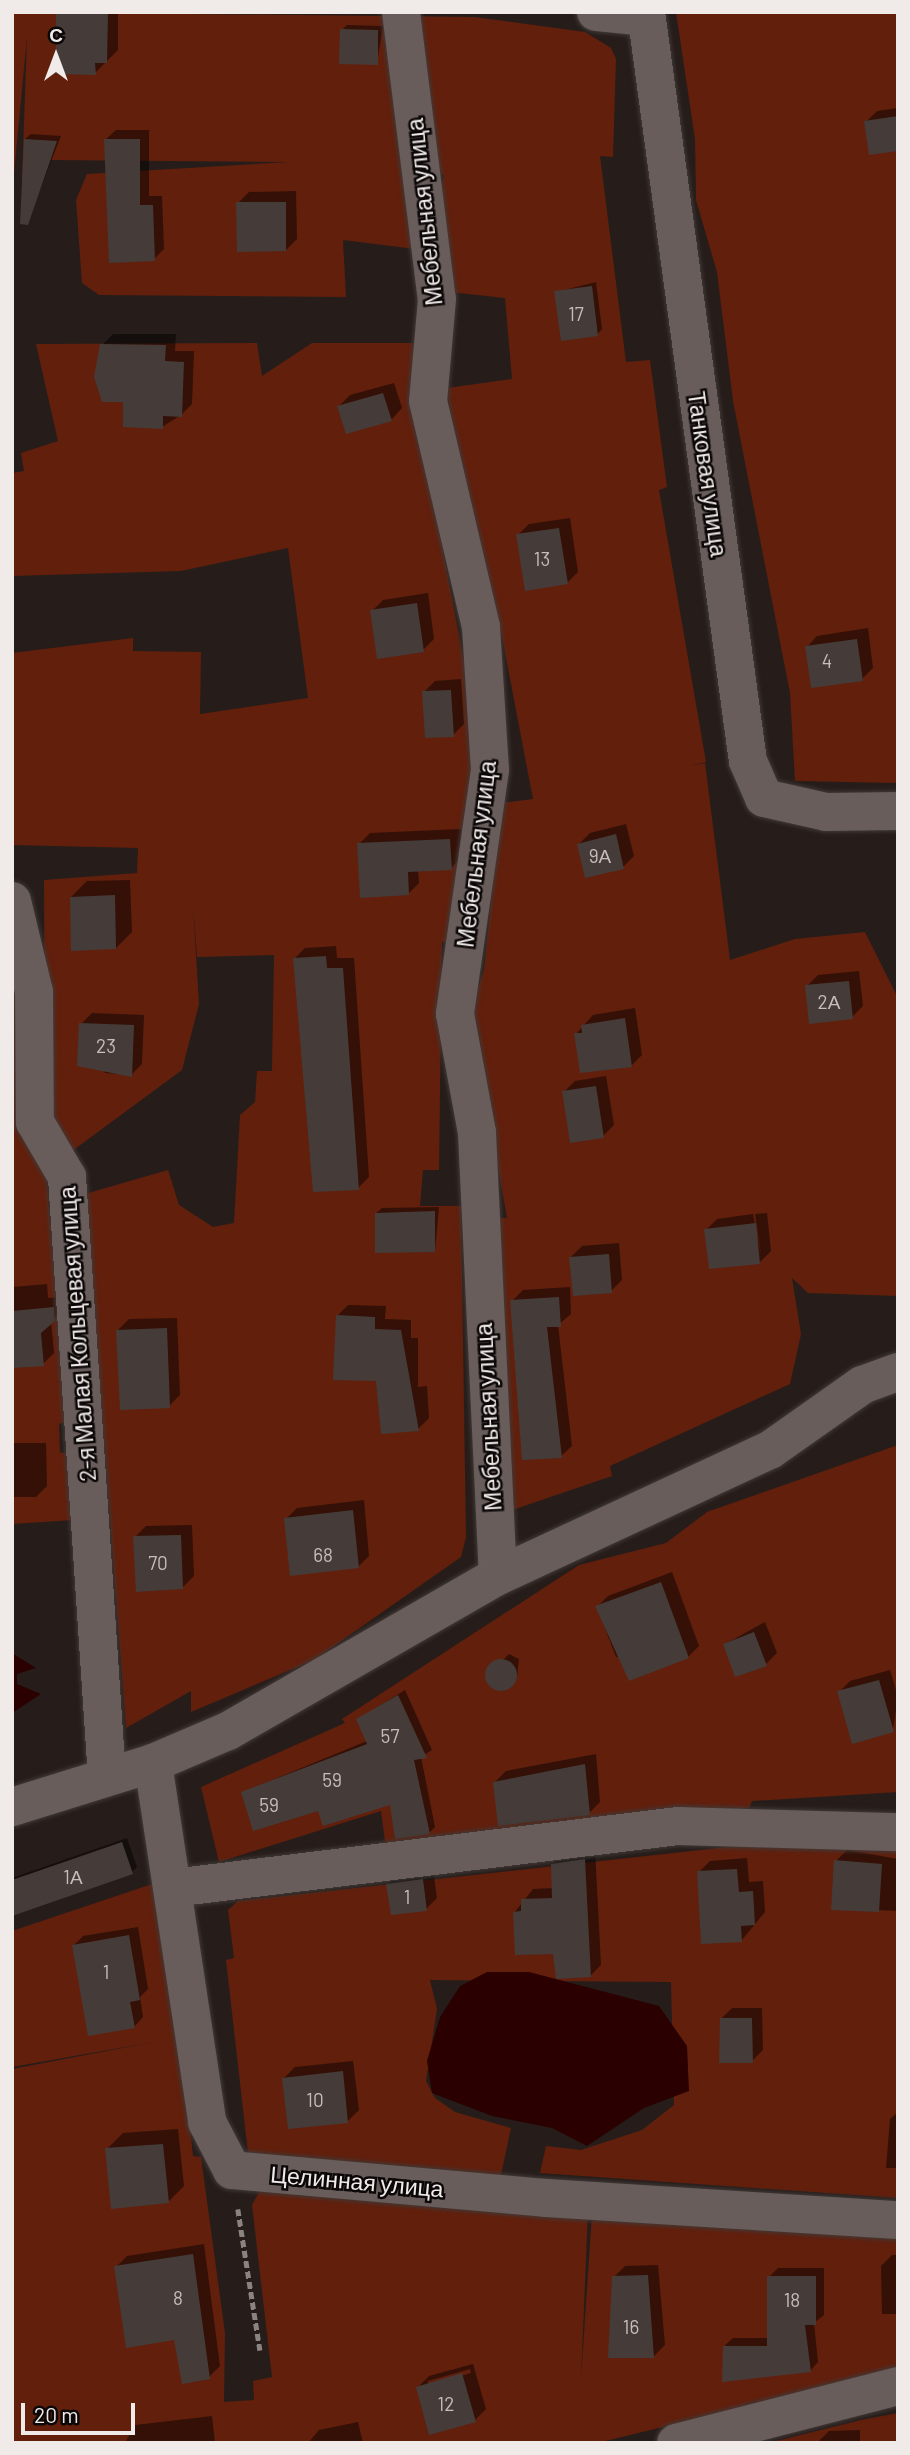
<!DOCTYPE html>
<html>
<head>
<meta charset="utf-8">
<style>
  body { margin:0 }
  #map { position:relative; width:910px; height:2455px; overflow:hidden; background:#261d1a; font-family:Barlow,sans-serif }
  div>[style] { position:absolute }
  .green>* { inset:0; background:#621f0c }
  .water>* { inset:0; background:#2a0000 }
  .shadow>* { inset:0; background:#0007 }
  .building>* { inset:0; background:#453c39 }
  .round { border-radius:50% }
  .path>* { height:4.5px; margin-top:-2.25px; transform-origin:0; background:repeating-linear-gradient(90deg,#8a8380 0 7px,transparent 0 10.5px) }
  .roads { filter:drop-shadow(0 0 2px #403937) drop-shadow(0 0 2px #403937) }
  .minor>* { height:38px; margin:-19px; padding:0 19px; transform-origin:19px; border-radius:19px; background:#685d5a }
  span { translate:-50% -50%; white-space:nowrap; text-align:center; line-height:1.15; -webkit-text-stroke:5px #0c0807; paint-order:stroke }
  .number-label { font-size:19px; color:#c5bebc }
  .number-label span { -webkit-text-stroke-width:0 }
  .street-label { font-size:23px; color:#f0eae8 }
  .frame { position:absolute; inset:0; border:14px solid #f0eae8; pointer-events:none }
  .north { position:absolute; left:21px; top:21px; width:70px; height:70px; -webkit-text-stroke:5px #0c0807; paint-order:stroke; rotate:0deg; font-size:19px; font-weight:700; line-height:28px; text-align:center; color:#f0eae8 }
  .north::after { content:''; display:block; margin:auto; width:24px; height:32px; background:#f0eae8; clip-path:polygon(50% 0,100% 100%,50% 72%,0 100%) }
  .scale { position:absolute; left:21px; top:2403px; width:114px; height:32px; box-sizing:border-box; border:4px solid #f0eae8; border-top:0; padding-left:9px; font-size:21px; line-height:24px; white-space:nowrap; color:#f0eae8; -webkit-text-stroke:5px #0c0807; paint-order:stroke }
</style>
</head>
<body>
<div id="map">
  <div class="green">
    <div style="clip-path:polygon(12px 12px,474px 17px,585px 32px,611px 48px,616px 59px,613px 157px,600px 156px,626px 362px,650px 360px,667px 487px,659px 490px,706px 762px,689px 766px,705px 763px,730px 960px,795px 939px,865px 932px,898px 998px,898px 1296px,808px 1293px,792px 1278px,801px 1334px,790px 1384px,610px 1466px,612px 1476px,501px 1514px,493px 1218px,507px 1218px,470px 1012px,484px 970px,501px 803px,533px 799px,502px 637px,466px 524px,447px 388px,512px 379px,505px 298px,422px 289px,444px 175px,418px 172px,423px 250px,343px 240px,346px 297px,99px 295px,82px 283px,76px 200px,87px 174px,289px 162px,51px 160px,46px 173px,22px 180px,27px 37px,12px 195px)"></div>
    <div style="clip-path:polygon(676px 12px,898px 12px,898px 783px,795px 781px,790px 693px,733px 401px,717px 272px,696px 200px,695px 139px)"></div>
    <div style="clip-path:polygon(257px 343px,262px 376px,312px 343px,415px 343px,417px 414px,468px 683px,472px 812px,463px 944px,442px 942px,439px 1170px,423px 1170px,420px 1206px,461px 1206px,466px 1537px,461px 1557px,314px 1660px,191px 1712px,191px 1691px,126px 1728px,85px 1194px,168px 1170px,179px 1205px,213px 1227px,234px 1223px,240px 1115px,255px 1102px,257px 1071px,272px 1071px,274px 955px,197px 957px,193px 905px,199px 1004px,182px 1070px,68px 1154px,45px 1111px,44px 880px,137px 873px,138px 848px,12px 845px,12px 653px,133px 638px,133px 651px,201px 652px,200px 714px,308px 698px,288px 548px,181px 571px,12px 576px,12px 473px,24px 471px,21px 453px,58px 441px,36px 344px)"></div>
    <div style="clip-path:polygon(19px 993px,46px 1171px,67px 1421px,59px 1424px,60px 1452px,69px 1455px,74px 1520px,12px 1524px,12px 994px)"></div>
    <div style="clip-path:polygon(898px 1445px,898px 1792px,752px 1801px,749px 1808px,387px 1857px,381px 1811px,219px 1862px,201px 1787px,345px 1723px,342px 1719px,579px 1565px,666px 1543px,707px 1512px)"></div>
    <div style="clip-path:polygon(791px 1840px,898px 1842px,898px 2198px,540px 2173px,546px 2146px,581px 2150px,642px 2130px,674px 2105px,671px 1982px,430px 1980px,437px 2009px,426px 2081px,435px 2098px,455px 2112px,511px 2128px,501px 2175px,248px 2153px,226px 1960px,234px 1958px,228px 1910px,238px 1901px)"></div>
    <div style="clip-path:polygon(164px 1880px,193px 2156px,201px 2157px,225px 2333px,224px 2402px,254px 2400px,253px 2381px,272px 2377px,252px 2205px,260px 2190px,588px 2212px,581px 2379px,592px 2214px,898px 2236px,898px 2370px,597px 2443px,12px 2443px,12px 2069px,154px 2042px,12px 2067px,12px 1931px)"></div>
    <div style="clip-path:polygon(898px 2413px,898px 2443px,768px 2443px,861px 2420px)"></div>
  </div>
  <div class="water">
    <div style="clip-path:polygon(12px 1653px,36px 1668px,17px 1674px,17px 1684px,41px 1694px,12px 1713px)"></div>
    <div style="clip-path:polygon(487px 1972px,529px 1972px,659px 2006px,687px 2046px,689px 2091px,644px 2108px,587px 2146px,552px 2128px,492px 2116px,432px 2093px,427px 2061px,440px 2017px,460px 1986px)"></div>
  </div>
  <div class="shadow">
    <div style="clip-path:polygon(60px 12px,118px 12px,118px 50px,95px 73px)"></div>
    <div style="clip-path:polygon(347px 25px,383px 26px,377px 63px,342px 30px)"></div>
    <div style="clip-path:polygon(898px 108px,898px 149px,866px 122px,877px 111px)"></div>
    <div style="clip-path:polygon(116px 130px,149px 130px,149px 196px,162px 196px,164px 249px,154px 259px,106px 139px)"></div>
    <div style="clip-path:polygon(31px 134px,61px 136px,27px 223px,25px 139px)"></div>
    <div style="clip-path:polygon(296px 191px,297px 239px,286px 250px,238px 203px,249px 192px)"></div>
    <div style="clip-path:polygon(596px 282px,602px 329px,597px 335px,556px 292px)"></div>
    <div style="clip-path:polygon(113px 334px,176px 334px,175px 351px,194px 351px,192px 404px,181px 415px,162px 427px,125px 401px,102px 345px)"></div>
    <div style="clip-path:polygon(394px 383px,402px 408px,392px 419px,347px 432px,339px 406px,350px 395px)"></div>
    <div style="clip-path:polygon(570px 518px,578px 572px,567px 583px,518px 535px,529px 524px)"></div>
    <div style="clip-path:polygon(428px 593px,434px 639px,423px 650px,372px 611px,383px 600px)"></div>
    <div style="clip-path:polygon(868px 628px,873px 668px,862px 679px,807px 647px,817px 636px)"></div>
    <div style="clip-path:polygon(461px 679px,464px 724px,453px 735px,424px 692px,435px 681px)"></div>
    <div style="clip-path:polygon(626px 824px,634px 856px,623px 867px,579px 844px,590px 833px)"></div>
    <div style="clip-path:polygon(461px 829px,462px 857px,451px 868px,418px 870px,419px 883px,408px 894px,359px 844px,370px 833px)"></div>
    <div style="clip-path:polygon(130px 880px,132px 932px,116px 948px,71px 897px,87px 881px)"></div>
    <div style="clip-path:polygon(336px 946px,337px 958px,354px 958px,369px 1177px,358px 1188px,294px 959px,305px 948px)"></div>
    <div style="clip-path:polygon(859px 971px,863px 1006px,852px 1017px,807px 986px,818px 975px)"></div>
    <div style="clip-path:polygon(635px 1008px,642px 1055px,631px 1066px,576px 1034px,593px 1015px)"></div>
    <div style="clip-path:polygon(92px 1013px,144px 1015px,142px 1064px,131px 1075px,105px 1073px,81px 1024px)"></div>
    <div style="clip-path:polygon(606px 1076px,614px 1125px,603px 1136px,564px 1092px,575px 1081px)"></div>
    <div style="clip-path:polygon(439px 1207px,435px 1251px,376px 1213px,382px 1208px)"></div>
    <div style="clip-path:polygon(767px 1213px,771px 1251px,760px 1262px,706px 1230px,717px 1219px,753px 1214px,761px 1255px,755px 1214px)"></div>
    <div style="clip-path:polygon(619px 1243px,622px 1280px,611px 1291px,571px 1257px,582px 1246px)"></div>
    <div style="clip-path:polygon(47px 1284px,48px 1298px,64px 1297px,65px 1308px,51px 1322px,54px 1353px,43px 1364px,12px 1367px,12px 1287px)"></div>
    <div style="clip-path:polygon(570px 1287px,571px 1314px,558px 1325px,572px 1446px,561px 1456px,512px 1301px,523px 1290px)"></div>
    <div style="clip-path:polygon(348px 1305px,386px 1306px,385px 1319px,411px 1320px,411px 1338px,418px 1338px,418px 1387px,427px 1386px,429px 1418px,418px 1429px,337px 1316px)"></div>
    <div style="clip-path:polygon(177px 1318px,180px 1395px,169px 1406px,118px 1330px,129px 1319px)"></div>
    <div style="clip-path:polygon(12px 1443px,46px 1443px,47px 1486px,36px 1497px,12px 1497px)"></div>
    <div style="clip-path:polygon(364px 1500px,369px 1556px,358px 1567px,286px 1519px,297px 1508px)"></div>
    <div style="clip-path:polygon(192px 1525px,194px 1576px,183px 1587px,135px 1537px,146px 1526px)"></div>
    <div style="clip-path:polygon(672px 1572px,699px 1646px,688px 1657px,616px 1657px,597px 1607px,608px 1596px)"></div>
    <div style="clip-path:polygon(765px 1622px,777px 1653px,766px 1664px,725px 1644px)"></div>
    <div style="clip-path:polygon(509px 1654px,519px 1659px,517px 1678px,503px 1690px,486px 1677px)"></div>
    <div style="clip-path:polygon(890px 1670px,898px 1697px,893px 1730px,839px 1692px,850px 1681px)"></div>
    <div style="clip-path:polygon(405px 1690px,432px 1750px,421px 1757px,435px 1827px,429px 1833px,392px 1802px,319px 1809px,243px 1792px,367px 1741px,358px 1719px)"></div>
    <div style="clip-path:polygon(596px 1754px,600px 1802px,589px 1813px,495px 1782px,506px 1771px)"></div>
    <div style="clip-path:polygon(127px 1838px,137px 1867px,132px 1872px,12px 1915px,12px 1878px)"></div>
    <div style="clip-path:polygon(595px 1849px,601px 1965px,590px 1976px,514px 1913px,533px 1889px,554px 1888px,553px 1864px,564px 1853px)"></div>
    <div style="clip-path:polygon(847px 1850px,898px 1859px,898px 1911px,833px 1908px,836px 1861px)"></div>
    <div style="clip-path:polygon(747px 1858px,749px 1882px,763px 1881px,765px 1912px,741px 1941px,699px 1872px,710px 1861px)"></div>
    <div style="clip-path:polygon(433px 1869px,437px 1898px,426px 1909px,388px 1884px,399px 1873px)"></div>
    <div style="clip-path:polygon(138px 1927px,148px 1989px,140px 1997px,143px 2017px,134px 2027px,74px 1945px,83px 1936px)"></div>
    <div style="clip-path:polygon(732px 2008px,762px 2008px,763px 2050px,752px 2061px,721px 2019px)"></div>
    <div style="clip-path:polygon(353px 2061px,359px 2110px,348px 2121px,284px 2078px,295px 2067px)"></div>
    <div style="clip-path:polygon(898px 2112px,898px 2168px,886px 2168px,890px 2119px)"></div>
    <div style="clip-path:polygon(178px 2129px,184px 2186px,168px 2202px,107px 2149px,123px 2133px)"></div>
    <div style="clip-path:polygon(204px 2244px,220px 2366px,209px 2377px,116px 2267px,127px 2256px)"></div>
    <div style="clip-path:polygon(892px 2255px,898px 2255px,898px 2314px,882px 2314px,881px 2266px)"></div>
    <div style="clip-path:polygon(658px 2265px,665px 2345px,654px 2356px,614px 2277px,625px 2266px)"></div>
    <div style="clip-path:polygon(778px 2268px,824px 2268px,824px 2315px,814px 2323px,818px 2362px,810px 2371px,724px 2346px,733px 2338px,769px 2338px,769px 2277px)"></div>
    <div style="clip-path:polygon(evenodd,473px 2364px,486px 2409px,475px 2420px,418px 2387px,429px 2376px,473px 2364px,470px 2369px,471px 2373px,428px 2385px,428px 2381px,470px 2369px)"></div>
    <div style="clip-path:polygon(212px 2416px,215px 2443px,125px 2443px,135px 2425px)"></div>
    <div style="clip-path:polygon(358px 2422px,363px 2443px,308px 2443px,319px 2430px)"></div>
    <div style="clip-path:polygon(860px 2430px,860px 2443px,817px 2443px,829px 2431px)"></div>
  </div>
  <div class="building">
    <div style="clip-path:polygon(56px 13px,108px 14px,107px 63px,95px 63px,96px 75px,56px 74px)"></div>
    <div style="clip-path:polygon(340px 29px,378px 30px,378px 65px,339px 64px)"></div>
    <div style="clip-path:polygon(898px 116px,898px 151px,869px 155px,864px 121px)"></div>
    <div style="clip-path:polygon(24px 139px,57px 141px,28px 225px,20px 224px)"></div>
    <div style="clip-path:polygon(104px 139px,140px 139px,140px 205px,153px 205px,155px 261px,109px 263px)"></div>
    <div style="clip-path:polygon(236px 202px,286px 202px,286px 251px,237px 252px)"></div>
    <div style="clip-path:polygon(592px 286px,598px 336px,561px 341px,554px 291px)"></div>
    <div style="clip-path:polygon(100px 344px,166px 345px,165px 361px,184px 362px,182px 417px,163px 416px,163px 429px,123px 427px,123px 402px,102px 402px,94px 377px)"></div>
    <div style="clip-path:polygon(383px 393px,392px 421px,346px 434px,337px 406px)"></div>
    <div style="clip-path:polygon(559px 528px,568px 584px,525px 591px,516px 534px)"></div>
    <div style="clip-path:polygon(417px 603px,424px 652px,377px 659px,370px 610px)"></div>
    <div style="clip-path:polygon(857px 639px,863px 681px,811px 688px,805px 646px)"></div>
    <div style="clip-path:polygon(451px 690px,454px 737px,425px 738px,422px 691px)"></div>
    <div style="clip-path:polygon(616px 834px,624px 869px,585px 878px,577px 844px)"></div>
    <div style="clip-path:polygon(450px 839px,452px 870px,408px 872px,409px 895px,360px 898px,357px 843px)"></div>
    <div style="clip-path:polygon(115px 895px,116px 949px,71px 951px,70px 897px)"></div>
    <div style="clip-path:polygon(326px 956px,327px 968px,343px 968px,359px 1190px,313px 1192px,293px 958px)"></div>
    <div style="clip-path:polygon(849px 981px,853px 1019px,809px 1024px,805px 985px)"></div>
    <div style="clip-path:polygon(625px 1018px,632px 1067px,580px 1073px,574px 1033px,582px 1033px,581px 1025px)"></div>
    <div style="clip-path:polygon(79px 1023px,134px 1025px,132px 1077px,77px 1066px)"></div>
    <div style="clip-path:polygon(596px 1086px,604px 1138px,570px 1143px,562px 1091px)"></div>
    <div style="clip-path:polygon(435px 1211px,435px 1252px,375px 1253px,375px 1213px)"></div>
    <div style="clip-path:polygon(756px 1223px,760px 1264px,709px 1269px,704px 1229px)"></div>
    <div style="clip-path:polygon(609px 1254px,612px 1293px,573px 1296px,569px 1257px)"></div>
    <div style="clip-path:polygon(559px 1297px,561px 1327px,547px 1327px,562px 1458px,522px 1460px,510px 1300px)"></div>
    <div style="clip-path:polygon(54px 1307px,55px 1321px,41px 1333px,44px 1366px,12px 1368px,12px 1311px)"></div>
    <div style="clip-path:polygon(336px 1315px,375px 1317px,375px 1329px,401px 1330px,419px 1431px,381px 1434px,376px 1381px,333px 1380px)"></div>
    <div style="clip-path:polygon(167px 1328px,170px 1408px,120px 1410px,116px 1330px)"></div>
    <div style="clip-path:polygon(353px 1510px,359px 1568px,290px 1576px,284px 1518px)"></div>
    <div style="clip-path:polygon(181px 1535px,183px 1589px,136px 1592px,133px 1536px)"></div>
    <div style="clip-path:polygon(661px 1582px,689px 1658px,629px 1681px,595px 1606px)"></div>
    <div style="clip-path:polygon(754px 1632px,767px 1666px,735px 1677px,723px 1644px)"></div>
    <div class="round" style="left:485px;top:1659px;width:32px;height:32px"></div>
    <div style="clip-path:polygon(879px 1680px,894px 1732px,852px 1744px,837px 1691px)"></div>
    <div style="clip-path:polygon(398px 1695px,427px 1758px,414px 1760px,430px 1834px,395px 1839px,390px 1805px,323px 1826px,318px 1811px,253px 1831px,241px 1792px,367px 1744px,356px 1719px)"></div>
    <div style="clip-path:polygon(585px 1764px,590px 1815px,498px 1826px,493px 1782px)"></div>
    <div style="clip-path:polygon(122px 1842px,133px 1874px,12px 1916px,12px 1880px)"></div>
    <div style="clip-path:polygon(585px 1859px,591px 1977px,556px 1979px,553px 1954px,515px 1955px,513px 1912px,521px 1911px,521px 1899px,552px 1898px,551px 1864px)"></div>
    <div style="clip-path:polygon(834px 1860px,882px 1864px,879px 1912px,831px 1910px)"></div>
    <div style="clip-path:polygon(737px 1869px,739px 1892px,753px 1891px,755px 1925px,741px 1926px,742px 1942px,701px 1944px,697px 1871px)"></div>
    <div style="clip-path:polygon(423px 1879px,427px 1911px,391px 1915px,386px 1884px)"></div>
    <div style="clip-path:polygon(129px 1935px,140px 2000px,130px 2002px,135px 2028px,88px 2036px,72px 1945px)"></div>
    <div style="clip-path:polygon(720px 2018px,752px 2018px,753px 2063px,719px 2063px)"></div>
    <div style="clip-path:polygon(343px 2071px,348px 2123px,288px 2129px,282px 2078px)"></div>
    <div style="clip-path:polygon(163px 2144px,169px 2203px,111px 2209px,105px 2148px)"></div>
    <div style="clip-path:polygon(193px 2254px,210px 2379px,182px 2384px,174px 2340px,126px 2348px,114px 2266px)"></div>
    <div style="clip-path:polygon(648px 2275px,654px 2358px,608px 2358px,612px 2276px)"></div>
    <div style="clip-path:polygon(767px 2276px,816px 2276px,816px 2325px,805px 2325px,811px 2372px,722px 2382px,723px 2346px,767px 2346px)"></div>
    <div style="clip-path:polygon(462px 2373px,476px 2422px,429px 2435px,416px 2387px)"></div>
  </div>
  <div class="path">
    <div style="left:238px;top:2209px;width:143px;rotate:81.1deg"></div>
  </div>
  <div class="roads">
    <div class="minor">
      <div style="left:401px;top:12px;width:289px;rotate:82.9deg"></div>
      <div style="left:437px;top:299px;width:102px;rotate:95deg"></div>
      <div style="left:428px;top:401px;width:232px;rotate:76.8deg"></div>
      <div style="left:481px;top:627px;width:143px;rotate:86.4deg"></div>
      <div style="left:490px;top:770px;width:246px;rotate:98.2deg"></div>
      <div style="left:455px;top:1014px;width:121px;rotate:79.5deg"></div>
      <div style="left:477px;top:1133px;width:443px;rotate:87.3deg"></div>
      <div style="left:596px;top:12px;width:50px;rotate:5.7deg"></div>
      <div style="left:646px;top:12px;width:756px;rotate:82.25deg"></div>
      <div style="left:748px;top:761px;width:40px;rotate:66.6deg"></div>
      <div style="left:764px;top:798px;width:64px;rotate:12.7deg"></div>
      <div style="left:826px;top:812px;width:72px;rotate:-0.8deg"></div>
      <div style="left:12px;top:901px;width:94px;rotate:76.4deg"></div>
      <div style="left:34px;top:992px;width:130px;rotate:89.6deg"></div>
      <div style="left:35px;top:1122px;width:64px;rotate:59.8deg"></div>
      <div style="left:67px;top:1177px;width:601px;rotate:86.19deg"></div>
      <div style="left:153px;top:1763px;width:363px;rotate:81.4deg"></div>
      <div style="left:207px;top:2122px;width:54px;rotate:62.5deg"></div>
      <div style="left:232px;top:2170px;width:315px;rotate:5.1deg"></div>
      <div style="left:546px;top:2198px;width:353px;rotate:3.6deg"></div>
      <div style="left:12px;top:1807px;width:148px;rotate:-17.3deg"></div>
      <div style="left:153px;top:1763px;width:82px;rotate:-23.1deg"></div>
      <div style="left:228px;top:1731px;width:311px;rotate:-29.9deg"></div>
      <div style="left:498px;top:1576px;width:300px;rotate:-24.9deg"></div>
      <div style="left:770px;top:1450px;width:113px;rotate:-35.2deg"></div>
      <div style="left:862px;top:1385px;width:38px;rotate:-20deg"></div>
      <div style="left:173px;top:1888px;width:509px;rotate:-7deg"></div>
      <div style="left:678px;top:1826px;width:220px;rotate:1.6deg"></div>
      <div style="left:676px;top:2443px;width:229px;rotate:-14.4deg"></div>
    </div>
  </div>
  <div class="number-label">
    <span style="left:576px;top:314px">17</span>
    <span style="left:542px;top:559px">13</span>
    <span style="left:827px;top:661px">4</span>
    <span style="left:600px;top:856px">9А</span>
    <span style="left:829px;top:1002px">2А</span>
    <span style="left:106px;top:1046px">23</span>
    <span style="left:323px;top:1555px">68</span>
    <span style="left:158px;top:1563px">70</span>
    <span style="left:390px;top:1736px">57</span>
    <span style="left:332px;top:1780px">59</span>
    <span style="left:269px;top:1805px">59</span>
    <span style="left:73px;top:1877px">1А</span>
    <span style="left:407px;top:1897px">1</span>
    <span style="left:106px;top:1972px">1</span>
    <span style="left:315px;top:2100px">10</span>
    <span style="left:178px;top:2298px">8</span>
    <span style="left:792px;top:2300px">18</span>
    <span style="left:631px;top:2327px">16</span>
    <span style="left:446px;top:2404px">12</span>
  </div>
  <div class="street-label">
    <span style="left:424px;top:212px;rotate:-96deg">Мебельная улица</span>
    <span style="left:708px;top:474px;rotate:82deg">Танковая улица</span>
    <span style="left:476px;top:854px;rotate:-83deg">Мебельная улица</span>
    <span style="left:77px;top:1334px;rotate:-94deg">2-я Малая Кольцевая улица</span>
    <span style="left:488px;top:1417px;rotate:-93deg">Мебельная улица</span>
    <span style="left:357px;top:2181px;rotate:5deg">Целинная улица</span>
  </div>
  <div class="frame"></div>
  <div class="north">С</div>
  <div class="scale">20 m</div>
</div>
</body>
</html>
